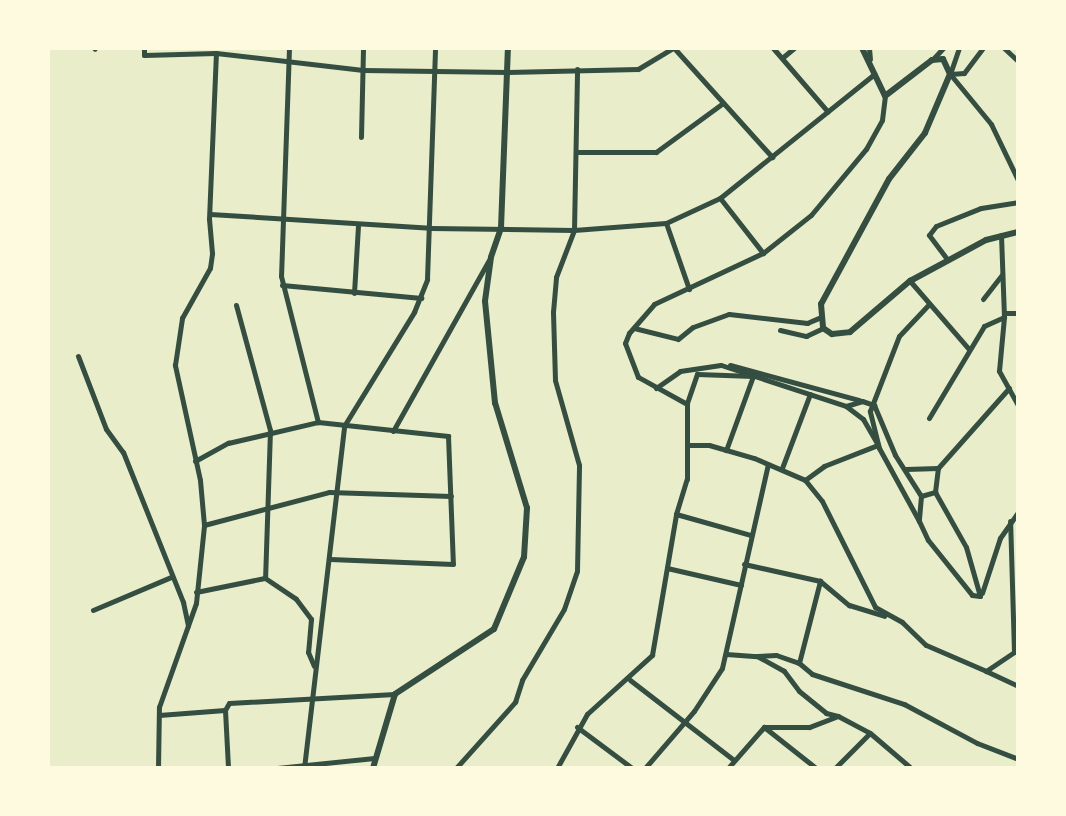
<!DOCTYPE html>
<html>
<head>
<meta charset="utf-8">
<style>
  body { margin:0 }
  #map { position:relative; width:1066px; height:816px; overflow:hidden; background:#e9edc9; font-family:Arial,sans-serif }
  div>[style] { position:absolute }
  .minor>* { height:5px; margin:-2.5px; padding:0 2.5px; transform-origin:2.5px; border-radius:2.5px; background:#344e41 }
  .secondary>* { height:6px; margin:-3px; padding:0 3px; transform-origin:3px; border-radius:3px; background:#344e41 }
  span { translate:-50% -50%; white-space:nowrap; text-align:center; line-height:1.15; -webkit-text-stroke:8px #fefae0; paint-order:stroke }
  .frame { position:absolute; inset:0; border:50px solid #fefae0; pointer-events:none }
</style>
</head>
<body>
<div id="map">
  <div class="minor">
    <div style="left:94px;top:48px;width:1px;rotate:45deg"></div>
    <div style="left:144px;top:48px;width:7px;rotate:90deg"></div>
    <div style="left:144px;top:55px;width:72px;rotate:-1.6deg"></div>
    <div style="left:216px;top:53px;width:148px;rotate:6.6deg"></div>
    <div style="left:363px;top:70px;width:145px;rotate:0.8deg"></div>
    <div style="left:508px;top:72px;width:130px;rotate:-1.3deg"></div>
    <div style="left:638px;top:69px;width:41px;rotate:-31deg"></div>
    <div style="left:289px;top:48px;width:228px;rotate:92deg"></div>
    <div style="left:281px;top:276px;width:151px;rotate:75.8deg"></div>
    <div style="left:674px;top:48px;width:147px;rotate:48deg"></div>
    <div style="left:773px;top:48px;width:84px;rotate:49.3deg"></div>
    <div style="left:869px;top:48px;width:11px;rotate:85deg"></div>
    <div style="left:1004px;top:48px;width:19px;rotate:43deg"></div>
    <div style="left:782px;top:58px;width:16px;rotate:-40deg"></div>
    <div style="left:932px;top:60px;width:16px;rotate:-47deg"></div>
    <div style="left:950px;top:74px;width:65px;rotate:50.6deg"></div>
    <div style="left:991px;top:124px;width:62px;rotate:64.3deg"></div>
    <div style="left:950px;top:74px;width:14px;rotate:-4deg"></div>
    <div style="left:964px;top:73px;width:31px;rotate:-53deg"></div>
    <div style="left:950px;top:74px;width:28px;rotate:-71deg"></div>
    <div style="left:361px;top:137px;width:89px;rotate:-88.7deg"></div>
    <div style="left:576px;top:152px;width:80px"></div>
    <div style="left:656px;top:152px;width:83px;rotate:-36.2deg"></div>
    <div style="left:720px;top:198px;width:70px;rotate:52deg"></div>
    <div style="left:210px;top:214px;width:220px;rotate:3.6deg"></div>
    <div style="left:430px;top:228px;width:144px;rotate:0.8deg"></div>
    <div style="left:574px;top:230px;width:92px;rotate:-4.4deg"></div>
    <div style="left:666px;top:223px;width:60px;rotate:-24.8deg"></div>
    <div style="left:720px;top:198px;width:198px;rotate:-38.8deg"></div>
    <div style="left:666px;top:223px;width:70px;rotate:70.8deg"></div>
    <div style="left:1001px;top:235px;width:82px;rotate:87.9deg"></div>
    <div style="left:1004px;top:317px;width:54px;rotate:95.3deg"></div>
    <div style="left:999px;top:371px;width:39px;rotate:61deg"></div>
    <div style="left:947px;top:259px;width:30px;rotate:-127deg"></div>
    <div style="left:929px;top:235px;width:11px;rotate:-52deg"></div>
    <div style="left:936px;top:226px;width:48px;rotate:-21.8deg"></div>
    <div style="left:981px;top:208px;width:37px;rotate:-9deg"></div>
    <div style="left:910px;top:281px;width:90px;rotate:49.1deg"></div>
    <div style="left:282px;top:285px;width:140px;rotate:5.3deg"></div>
    <div style="left:354px;top:293px;width:67px;rotate:-86.6deg"></div>
    <div style="left:983px;top:299px;width:31px;rotate:-52deg"></div>
    <div style="left:236px;top:305px;width:130px;rotate:74.8deg"></div>
    <div style="left:270px;top:430px;width:148px;rotate:91.9deg"></div>
    <div style="left:1004px;top:313px;width:14px"></div>
    <div style="left:634px;top:328px;width:45px;rotate:14deg"></div>
    <div style="left:678px;top:339px;width:19px;rotate:-39deg"></div>
    <div style="left:693px;top:327px;width:38px;rotate:-20deg"></div>
    <div style="left:729px;top:314px;width:79px;rotate:6.6deg"></div>
    <div style="left:807px;top:323px;width:13px;rotate:-23deg"></div>
    <div style="left:780px;top:330px;width:27px;rotate:13deg"></div>
    <div style="left:806px;top:336px;width:19px;rotate:-25deg"></div>
    <div style="left:78px;top:356px;width:78px;rotate:69deg"></div>
    <div style="left:106px;top:429px;width:29px;rotate:54deg"></div>
    <div style="left:123px;top:452px;width:162px;rotate:68.2deg"></div>
    <div style="left:183px;top:602px;width:24px;rotate:78deg"></div>
    <div style="left:730px;top:365px;width:134px;rotate:15.2deg"></div>
    <div style="left:656px;top:388px;width:29px;rotate:-35deg"></div>
    <div style="left:680px;top:371px;width:41px;rotate:-8.3deg"></div>
    <div style="left:721px;top:365px;width:132px;rotate:18.2deg"></div>
    <div style="left:846px;top:406px;width:17px;rotate:-17deg"></div>
    <div style="left:862px;top:401px;width:13px;rotate:18deg"></div>
    <div style="left:874px;top:405px;width:54px;rotate:67.2deg"></div>
    <div style="left:895px;top:455px;width:49px;rotate:57.6deg"></div>
    <div style="left:921px;top:496px;width:25px;rotate:95deg"></div>
    <div style="left:919px;top:521px;width:21px;rotate:65deg"></div>
    <div style="left:928px;top:540px;width:70px;rotate:51.3deg"></div>
    <div style="left:972px;top:595px;width:8px;rotate:7deg"></div>
    <div style="left:687px;top:403px;width:31px;rotate:-71deg"></div>
    <div style="left:697px;top:374px;width:56px;rotate:2deg"></div>
    <div style="left:753px;top:376px;width:79px;rotate:110deg"></div>
    <div style="left:929px;top:418px;width:107px;rotate:-59.1deg"></div>
    <div style="left:984px;top:326px;width:22px;rotate:-24deg"></div>
    <div style="left:393px;top:431px;width:196px;rotate:-60.7deg"></div>
    <div style="left:690px;top:445px;width:19px"></div>
    <div style="left:709px;top:445px;width:47px;rotate:16.1deg"></div>
    <div style="left:754px;top:458px;width:56px;rotate:23.3deg"></div>
    <div style="left:805px;top:480px;width:27px;rotate:51deg"></div>
    <div style="left:822px;top:501px;width:119px;rotate:63.4deg"></div>
    <div style="left:875px;top:607px;width:31px;rotate:29deg"></div>
    <div style="left:902px;top:622px;width:33px;rotate:44deg"></div>
    <div style="left:926px;top:645px;width:65px;rotate:23.4deg"></div>
    <div style="left:986px;top:671px;width:34px;rotate:-34deg"></div>
    <div style="left:1014px;top:652px;width:131px;rotate:-91.7deg"></div>
    <div style="left:195px;top:461px;width:38px;rotate:-29deg"></div>
    <div style="left:228px;top:443px;width:92px;rotate:-13.1deg"></div>
    <div style="left:318px;top:422px;width:131px;rotate:6.1deg"></div>
    <div style="left:448px;top:436px;width:128px;rotate:87.8deg"></div>
    <div style="left:453px;top:564px;width:123px;rotate:-177.7deg"></div>
    <div style="left:782px;top:468px;width:79px;rotate:-69.3deg"></div>
    <div style="left:906px;top:469px;width:32px;rotate:-2deg"></div>
    <div style="left:805px;top:480px;width:24px;rotate:-36deg"></div>
    <div style="left:824px;top:466px;width:58px;rotate:-21.3deg"></div>
    <div style="left:878px;top:445px;width:30px;rotate:-120deg"></div>
    <div style="left:863px;top:419px;width:21px;rotate:-143deg"></div>
    <div style="left:935px;top:492px;width:63px;rotate:60.6deg"></div>
    <div style="left:966px;top:547px;width:51px;rotate:74.1deg"></div>
    <div style="left:921px;top:496px;width:15px;rotate:-16deg"></div>
    <div style="left:935px;top:492px;width:24px;rotate:-83deg"></div>
    <div style="left:938px;top:468px;width:107px;rotate:-48.4deg"></div>
    <div style="left:676px;top:514px;width:77px;rotate:15.8deg"></div>
    <div style="left:919px;top:521px;width:83px;rotate:-118.7deg"></div>
    <div style="left:879px;top:448px;width:38px;rotate:-104deg"></div>
    <div style="left:870px;top:411px;width:80px;rotate:-68.9deg"></div>
    <div style="left:899px;top:336px;width:44px;rotate:-46.8deg"></div>
    <div style="left:204px;top:525px;width:129px;rotate:-14.8deg"></div>
    <div style="left:329px;top:492px;width:122px;rotate:1.9deg"></div>
    <div style="left:744px;top:564px;width:78px;rotate:12.6deg"></div>
    <div style="left:820px;top:581px;width:38px;rotate:40deg"></div>
    <div style="left:849px;top:605px;width:37px;rotate:17deg"></div>
    <div style="left:667px;top:568px;width:76px;rotate:12.9deg"></div>
    <div style="left:265px;top:578px;width:37px;rotate:34deg"></div>
    <div style="left:296px;top:599px;width:25px;rotate:53deg"></div>
    <div style="left:311px;top:619px;width:33px;rotate:95deg"></div>
    <div style="left:308px;top:652px;width:15px;rotate:67deg"></div>
    <div style="left:196px;top:592px;width:70px;rotate:-11.5deg"></div>
    <div style="left:982px;top:593px;width:58px;rotate:-71.9deg"></div>
    <div style="left:1000px;top:538px;width:32px;rotate:-55deg"></div>
    <div style="left:93px;top:610px;width:85px;rotate:-22.9deg"></div>
    <div style="left:726px;top:654px;width:31px;rotate:4deg"></div>
    <div style="left:757px;top:656px;width:31px;rotate:29deg"></div>
    <div style="left:784px;top:671px;width:25px;rotate:53deg"></div>
    <div style="left:799px;top:691px;width:35px;rotate:39deg"></div>
    <div style="left:826px;top:713px;width:12px;rotate:14deg"></div>
    <div style="left:838px;top:716px;width:31px;rotate:159deg"></div>
    <div style="left:809px;top:727px;width:45px;rotate:180deg"></div>
    <div style="left:764px;top:727px;width:55px;rotate:131.3deg"></div>
    <div style="left:757px;top:656px;width:19px;rotate:-3deg"></div>
    <div style="left:776px;top:655px;width:24px;rotate:19deg"></div>
    <div style="left:799px;top:663px;width:17px;rotate:40deg"></div>
    <div style="left:812px;top:674px;width:97px;rotate:18.1deg"></div>
    <div style="left:904px;top:704px;width:83px;rotate:28.1deg"></div>
    <div style="left:977px;top:743px;width:44px;rotate:21.3deg"></div>
    <div style="left:799px;top:663px;width:85px;rotate:-75.6deg"></div>
    <div style="left:986px;top:671px;width:35px;rotate:25deg"></div>
    <div style="left:630px;top:680px;width:131px;rotate:37.6deg"></div>
    <div style="left:225px;top:710px;width:58px;rotate:87deg"></div>
    <div style="left:159px;top:715px;width:66px;rotate:-4.3deg"></div>
    <div style="left:225px;top:710px;width:8px;rotate:-60deg"></div>
    <div style="left:229px;top:703px;width:166px;rotate:-3.1deg"></div>
    <div style="left:838px;top:716px;width:36px;rotate:28deg"></div>
    <div style="left:870px;top:733px;width:54px;rotate:40.5deg"></div>
    <div style="left:577px;top:727px;width:69px;rotate:36.7deg"></div>
    <div style="left:764px;top:727px;width:66px;rotate:38.3deg"></div>
    <div style="left:158px;top:768px;width:61px;rotate:-89.1deg"></div>
    <div style="left:159px;top:707px;width:110px;rotate:-70.4deg"></div>
    <div style="left:196px;top:603px;width:78px;rotate:-84.1deg"></div>
    <div style="left:204px;top:525px;width:45px;rotate:-95.1deg"></div>
    <div style="left:200px;top:480px;width:118px;rotate:-102.3deg"></div>
    <div style="left:175px;top:365px;width:48px;rotate:-81.5deg"></div>
    <div style="left:182px;top:318px;width:57px;rotate:-60.8deg"></div>
    <div style="left:210px;top:268px;width:15px;rotate:-82deg"></div>
    <div style="left:212px;top:253px;width:34px;rotate:-95deg"></div>
    <div style="left:209px;top:219px;width:166px;rotate:-87.6deg"></div>
    <div style="left:277px;top:768px;width:98px;rotate:-5.9deg"></div>
    <div style="left:304px;top:768px;width:344px;rotate:-83.3deg"></div>
    <div style="left:344px;top:426px;width:134px;rotate:-58.4deg"></div>
    <div style="left:414px;top:312px;width:35px;rotate:-68deg"></div>
    <div style="left:427px;top:279px;width:231px;rotate:-88deg"></div>
    <div style="left:456px;top:768px;width:89px;rotate:-48.2deg"></div>
    <div style="left:515px;top:702px;width:23px;rotate:-72deg"></div>
    <div style="left:522px;top:680px;width:82px;rotate:-59.4deg"></div>
    <div style="left:564px;top:609px;width:40px;rotate:-71.1deg"></div>
    <div style="left:577px;top:571px;width:106px;rotate:-88.9deg"></div>
    <div style="left:579px;top:465px;width:88px;rotate:-105.8deg"></div>
    <div style="left:555px;top:380px;width:68px;rotate:-91.7deg"></div>
    <div style="left:553px;top:312px;width:35px;rotate:-85deg"></div>
    <div style="left:556px;top:277px;width:50px;rotate:-69deg"></div>
    <div style="left:574px;top:230px;width:161px;rotate:-88.9deg"></div>
    <div style="left:557px;top:768px;width:62px;rotate:-60.9deg"></div>
    <div style="left:587px;top:714px;width:88px;rotate:-42.2deg"></div>
    <div style="left:652px;top:655px;width:143px;rotate:-80.3deg"></div>
    <div style="left:676px;top:514px;width:37px;rotate:-73deg"></div>
    <div style="left:687px;top:479px;width:75px;rotate:-90deg"></div>
    <div style="left:687px;top:404px;width:56px;rotate:-151.1deg"></div>
    <div style="left:638px;top:377px;width:36px;rotate:-111deg"></div>
    <div style="left:625px;top:343px;width:11px;rotate:-68deg"></div>
    <div style="left:629px;top:333px;width:38px;rotate:-49deg"></div>
    <div style="left:654px;top:304px;width:120px;rotate:-25.1deg"></div>
    <div style="left:763px;top:253px;width:61px;rotate:-38.4deg"></div>
    <div style="left:811px;top:215px;width:86px;rotate:-50.2deg"></div>
    <div style="left:866px;top:149px;width:33px;rotate:-61deg"></div>
    <div style="left:882px;top:120px;width:24px;rotate:-83deg"></div>
    <div style="left:645px;top:768px;width:75px;rotate:-49.3deg"></div>
    <div style="left:694px;top:711px;width:51px;rotate:-56.9deg"></div>
    <div style="left:722px;top:668px;width:209px;rotate:-77.3deg"></div>
    <div style="left:835px;top:768px;width:49px;rotate:-45deg"></div>
  </div>
  <div class="secondary">
    <div style="left:862px;top:48px;width:53px;rotate:64.4deg"></div>
    <div style="left:885px;top:96px;width:59px;rotate:-37.5deg"></div>
    <div style="left:932px;top:60px;width:11px;rotate:-5deg"></div>
    <div style="left:943px;top:59px;width:17px;rotate:65deg"></div>
    <div style="left:950px;top:74px;width:64px;rotate:113deg"></div>
    <div style="left:925px;top:133px;width:58px;rotate:128deg"></div>
    <div style="left:889px;top:179px;width:142px;rotate:118.5deg"></div>
    <div style="left:821px;top:304px;width:24px;rotate:85deg"></div>
    <div style="left:823px;top:328px;width:11px;rotate:34deg"></div>
    <div style="left:832px;top:334px;width:18px;rotate:-6deg"></div>
    <div style="left:850px;top:332px;width:79px;rotate:-40.4deg"></div>
    <div style="left:910px;top:281px;width:86px;rotate:-28.3deg"></div>
    <div style="left:986px;top:240px;width:33px;rotate:-14deg"></div>
    <div style="left:373px;top:768px;width:77px;rotate:-73.4deg"></div>
    <div style="left:395px;top:694px;width:118px;rotate:-33.3deg"></div>
    <div style="left:494px;top:629px;width:78px;rotate:-67.4deg"></div>
    <div style="left:524px;top:557px;width:49px;rotate:-86.5deg"></div>
    <div style="left:527px;top:508px;width:110px;rotate:-106.9deg"></div>
    <div style="left:495px;top:403px;width:102px;rotate:-95.6deg"></div>
    <div style="left:485px;top:301px;width:44px;rotate:-82.2deg"></div>
    <div style="left:491px;top:257px;width:31px;rotate:-71deg"></div>
    <div style="left:501px;top:228px;width:180px;rotate:-87.8deg"></div>
  </div>
  <div class="frame"></div>
</div>
</body>
</html>
